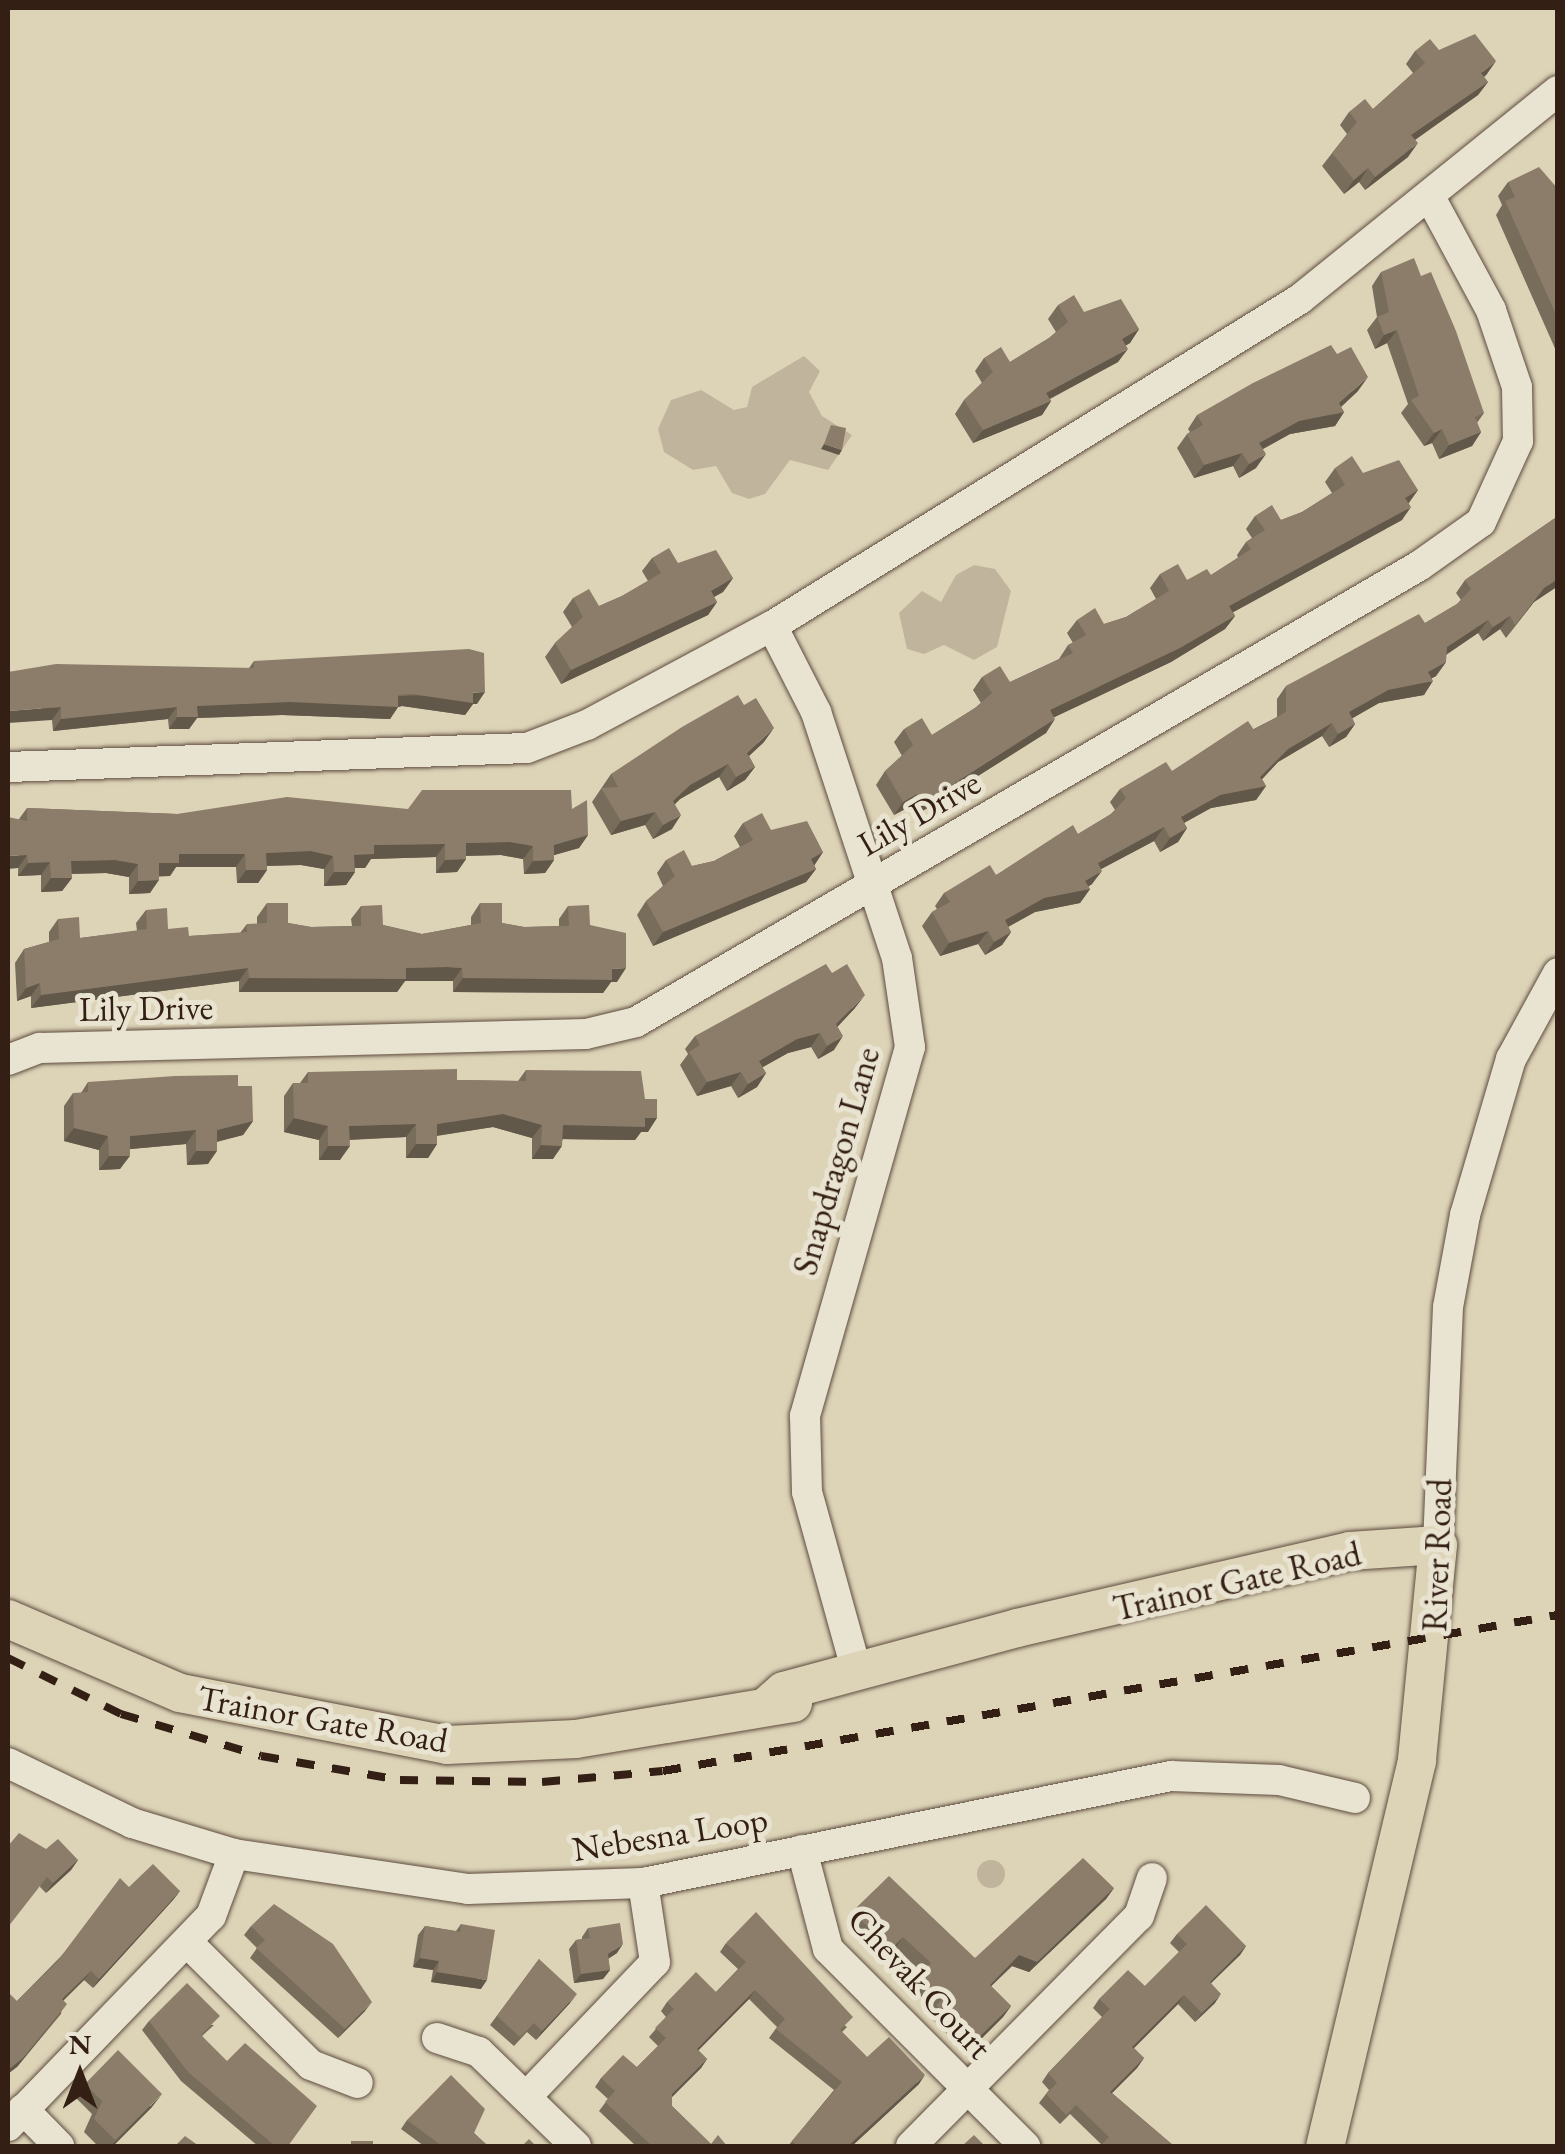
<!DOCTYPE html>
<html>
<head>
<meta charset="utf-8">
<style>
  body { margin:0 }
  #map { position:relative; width:1565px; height:2154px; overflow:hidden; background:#ddd4b8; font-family:"EB Garamond",serif }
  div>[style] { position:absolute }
  .green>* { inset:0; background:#c0b59c }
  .round { border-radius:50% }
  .roads { filter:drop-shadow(0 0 2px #5e4c3e) drop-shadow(0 0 2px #5e4c3e) }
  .minor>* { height:30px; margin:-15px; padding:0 15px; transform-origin:15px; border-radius:15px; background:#e9e3d1 }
  .major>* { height:38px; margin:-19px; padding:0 19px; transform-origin:19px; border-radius:19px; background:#ddd4b8 }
  .rail>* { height:8px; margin-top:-4px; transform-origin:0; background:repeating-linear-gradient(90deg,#341f15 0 18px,transparent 0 36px) }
  .wall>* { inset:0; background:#786c5b }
  .shaded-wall>* { inset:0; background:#62584a }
  .building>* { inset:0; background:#8c7d6a }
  span { translate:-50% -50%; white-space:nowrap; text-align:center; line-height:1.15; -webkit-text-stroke:10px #e9e3d1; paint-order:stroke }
  .street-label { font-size:35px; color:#341f15 }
  .frame { position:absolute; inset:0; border:10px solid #341f15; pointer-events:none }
  .north { position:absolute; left:30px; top:2024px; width:100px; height:100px; -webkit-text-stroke:8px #e9e3d1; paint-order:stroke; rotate:0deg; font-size:28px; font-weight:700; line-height:40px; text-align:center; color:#341f15 }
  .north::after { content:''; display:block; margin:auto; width:35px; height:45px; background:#341f15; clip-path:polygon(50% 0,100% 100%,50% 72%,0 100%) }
</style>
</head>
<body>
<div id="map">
  <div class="green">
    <div style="clip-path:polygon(804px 356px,820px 371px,809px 392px,822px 416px,852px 435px,828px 470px,790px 460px,765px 494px,749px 499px,732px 493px,716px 466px,693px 470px,664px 452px,658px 429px,671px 400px,701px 390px,734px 410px,747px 407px,752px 387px)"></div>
    <div style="clip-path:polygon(974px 565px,995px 569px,1011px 591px,997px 647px,974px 660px,944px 645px,924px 654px,907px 649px,899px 613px,922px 591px,941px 602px,956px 575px)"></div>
    <div class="round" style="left:977px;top:1860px;width:28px;height:28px"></div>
  </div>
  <div class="roads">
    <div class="minor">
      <div style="left:772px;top:626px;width:97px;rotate:62.9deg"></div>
      <div style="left:816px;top:712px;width:259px;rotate:71.8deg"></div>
      <div style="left:897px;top:958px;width:90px;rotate:81.7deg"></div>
      <div style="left:910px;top:1047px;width:384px;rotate:105.9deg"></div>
      <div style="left:805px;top:1416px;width:76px;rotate:88.5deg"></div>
      <div style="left:807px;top:1492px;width:187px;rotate:74.5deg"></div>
      <div style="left:8px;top:767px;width:519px;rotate:-2.1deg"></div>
      <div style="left:527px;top:748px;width:64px;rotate:-21deg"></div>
      <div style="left:587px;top:725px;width:210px;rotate:-28.2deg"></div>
      <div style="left:772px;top:626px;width:621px;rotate:-31.77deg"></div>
      <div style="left:1300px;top:299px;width:331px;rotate:-38.9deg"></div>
      <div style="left:8px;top:1060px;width:34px;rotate:-21deg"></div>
      <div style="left:40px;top:1048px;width:546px;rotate:-1.47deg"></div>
      <div style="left:586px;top:1034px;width:51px;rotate:-13.5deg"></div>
      <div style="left:636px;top:1022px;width:906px;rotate:-30.22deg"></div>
      <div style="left:1419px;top:566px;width:76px;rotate:-35.4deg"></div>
      <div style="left:1481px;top:522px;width:89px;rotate:-65.4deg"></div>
      <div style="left:1518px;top:441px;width:54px;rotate:-91.1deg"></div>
      <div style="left:1517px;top:387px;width:81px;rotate:-108.7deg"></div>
      <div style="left:1491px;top:310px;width:124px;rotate:-118.4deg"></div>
      <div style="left:1438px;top:1545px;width:238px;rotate:-87.6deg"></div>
      <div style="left:1448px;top:1307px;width:94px;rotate:-79.5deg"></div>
      <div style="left:1465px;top:1215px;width:163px;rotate:-73.6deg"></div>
      <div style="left:1511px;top:1059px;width:98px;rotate:-61.3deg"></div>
      <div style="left:8px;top:1763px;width:138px;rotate:25.8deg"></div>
      <div style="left:132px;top:1823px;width:107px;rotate:16.9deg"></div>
      <div style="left:234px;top:1854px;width:237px;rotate:8.5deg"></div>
      <div style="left:468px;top:1889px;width:175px;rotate:-2deg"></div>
      <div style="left:643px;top:1883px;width:539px;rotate:-11.46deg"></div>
      <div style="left:1171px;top:1776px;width:108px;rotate:2.1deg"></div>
      <div style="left:1279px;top:1780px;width:78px;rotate:13.3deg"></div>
      <div style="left:802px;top:1850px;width:102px;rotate:75.3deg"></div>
      <div style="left:828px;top:1949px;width:279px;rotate:45deg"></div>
      <div style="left:188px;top:1943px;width:173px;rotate:44.8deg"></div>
      <div style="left:311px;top:2065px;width:50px;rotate:21deg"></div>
      <div style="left:437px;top:2038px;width:44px;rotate:18.4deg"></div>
      <div style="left:479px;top:2052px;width:135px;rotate:44.1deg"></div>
      <div style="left:527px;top:2096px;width:185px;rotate:-46.3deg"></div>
      <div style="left:655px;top:1962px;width:80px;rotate:-98.6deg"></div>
      <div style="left:23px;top:2109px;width:52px;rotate:45.8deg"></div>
      <div style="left:8px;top:2126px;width:292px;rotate:-46deg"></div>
      <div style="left:211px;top:1916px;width:66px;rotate:-69.6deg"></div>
      <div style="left:911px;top:2146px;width:324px;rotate:-45.3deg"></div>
      <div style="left:1139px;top:1916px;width:40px;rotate:-71.1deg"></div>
    </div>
    <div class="major">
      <div style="left:8px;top:1619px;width:187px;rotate:23.3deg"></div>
      <div style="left:180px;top:1693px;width:272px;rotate:11deg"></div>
      <div style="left:447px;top:1745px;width:129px;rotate:-2.7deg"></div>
      <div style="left:576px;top:1739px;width:220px;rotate:-9.4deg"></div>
      <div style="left:770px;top:1703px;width:18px;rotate:-41deg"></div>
      <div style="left:784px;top:1691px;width:241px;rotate:-15.1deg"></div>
      <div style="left:1017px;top:1628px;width:342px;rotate:-13deg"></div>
      <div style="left:1350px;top:1551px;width:88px;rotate:-3.9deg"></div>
      <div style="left:1438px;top:1545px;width:217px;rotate:95.6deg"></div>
      <div style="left:1417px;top:1761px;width:396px;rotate:103.4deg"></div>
    </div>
  </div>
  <div class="rail">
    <div style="left:8px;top:1658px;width:126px;rotate:26.4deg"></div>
    <div style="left:121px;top:1714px;width:146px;rotate:16.7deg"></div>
    <div style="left:261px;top:1756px;width:141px;rotate:9.8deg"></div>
    <div style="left:400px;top:1780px;width:142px;rotate:0.8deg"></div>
    <div style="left:542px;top:1782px;width:121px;rotate:-5.2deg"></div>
    <div style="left:663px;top:1771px;width:908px;rotate:-9.89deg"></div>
  </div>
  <div class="wall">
    <div style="clip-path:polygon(1439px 50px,1487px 74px,1484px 77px,1488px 82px,1478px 95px,1415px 140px,1408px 157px,1365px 190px,1359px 182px,1344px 194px,1322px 166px,1347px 134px,1340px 125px,1349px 112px,1373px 109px,1413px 73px,1406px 64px,1415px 51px)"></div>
    <div style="clip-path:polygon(1508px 182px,1558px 189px,1557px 353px,1496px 215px,1502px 205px,1498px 196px)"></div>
    <div style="clip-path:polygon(1381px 272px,1484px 413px,1477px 423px,1481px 432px,1472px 446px,1439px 459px,1432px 443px,1424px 446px,1401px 413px,1408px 404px,1387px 343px,1375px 349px,1367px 330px,1377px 317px,1372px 286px)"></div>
    <div style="clip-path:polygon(1058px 305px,1084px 312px,1139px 329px,1130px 343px,1126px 345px,1118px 362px,1050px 399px,1051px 401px,1042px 415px,973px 443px,955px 414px,964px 400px,982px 383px,975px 371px,984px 358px,1010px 362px,1049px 338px,1056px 332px,1048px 319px)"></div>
    <div style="clip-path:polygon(1358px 391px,1341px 407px,1344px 412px,1335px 426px,1290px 434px,1263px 449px,1256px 468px,1239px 478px,1233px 466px,1194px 478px,1177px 448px,1187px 434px,1190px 432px,1188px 429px,1197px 415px)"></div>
    <div style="clip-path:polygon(1335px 468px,1363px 473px,1418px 490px,1409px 503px,1402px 520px,1233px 612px,1235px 616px,1225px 629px,1171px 662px,1054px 717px,1046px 733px,913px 817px,907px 808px,894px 815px,876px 785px,885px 771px,902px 756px,894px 742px,904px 729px,932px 735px,975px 708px,981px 703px,973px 690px,982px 677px,1010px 682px,1059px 659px,1068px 645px,1073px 643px,1067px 633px,1077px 620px,1104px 624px,1126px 617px,1156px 599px,1150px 588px,1160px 574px,1187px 580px,1211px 575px,1238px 558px,1237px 555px,1246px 542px,1252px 538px,1246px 529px,1255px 516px,1281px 520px,1302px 512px,1332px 493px,1325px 482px)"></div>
    <div style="clip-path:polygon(1558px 516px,1558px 586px,1534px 602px,1506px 638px,1500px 629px,1483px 641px,1478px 633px,1446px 655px,1446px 662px,1436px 676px,1432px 678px,1424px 695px,1379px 703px,1352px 718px,1355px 724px,1346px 737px,1329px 747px,1322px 736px,1278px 762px,1262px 779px,1266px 786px,1256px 800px,1211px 808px,1184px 823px,1187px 828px,1178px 842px,1160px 852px,1154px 841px,1101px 869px,1092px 884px,1088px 887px,1090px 889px,1080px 903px,1035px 912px,1008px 927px,1011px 932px,1002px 945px,985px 955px,978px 944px,940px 956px,922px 926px,932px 912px,937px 909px,935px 906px,944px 893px,996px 875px,1078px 834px,1111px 814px,1115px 810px,1110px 802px,1120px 789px,1172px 771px,1277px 717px,1277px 699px,1286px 686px,1425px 623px,1457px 604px,1461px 600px,1456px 593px,1465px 580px)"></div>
    <div style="clip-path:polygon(652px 558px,678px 563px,733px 578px,723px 592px,714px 597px,717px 602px,708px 615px,561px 684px,545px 657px,555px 643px,572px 627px,563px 612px,573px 598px,599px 606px,622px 596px,648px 581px,642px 571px)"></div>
    <div style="clip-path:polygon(254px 661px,477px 704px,473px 704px,465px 715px,402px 706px,398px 707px,390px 719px,282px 715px,197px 718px,189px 729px,169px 729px,168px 719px,53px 731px,52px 720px,8px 672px,249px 668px)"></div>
    <div style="clip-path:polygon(764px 742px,749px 756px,755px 767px,745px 780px,727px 791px,719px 777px,680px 799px,675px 804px,672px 829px,653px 839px,645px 825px,611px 835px,592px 802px,611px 774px)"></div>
    <div style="clip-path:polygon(27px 808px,177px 814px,408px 809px,572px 809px,588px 835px,579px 848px,554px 855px,554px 860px,545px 873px,524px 874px,523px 859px,501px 855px,466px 856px,466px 859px,457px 872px,436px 873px,436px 857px,371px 859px,365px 868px,355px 868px,355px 872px,346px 885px,324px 886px,324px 869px,301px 865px,267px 866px,267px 870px,258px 883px,237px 883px,236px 867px,176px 867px,170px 876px,159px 876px,150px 893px,129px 894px,129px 877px,106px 873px,71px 874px,72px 878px,62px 891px,41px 892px,41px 875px,18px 876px,19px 819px)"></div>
    <div style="clip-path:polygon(743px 823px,771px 830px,823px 852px,814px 865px,816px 869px,806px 882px,653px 946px,637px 915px,646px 901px,663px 886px,657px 873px,666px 860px,692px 866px,714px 861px,740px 847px,734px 836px)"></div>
    <div style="clip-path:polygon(267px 903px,288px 923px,311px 927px,352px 926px,351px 919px,361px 906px,383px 925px,422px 934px,471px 925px,471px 917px,480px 903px,502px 923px,524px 927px,559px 926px,559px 919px,568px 906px,590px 925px,617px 982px,611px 982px,603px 993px,453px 992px,453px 981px,438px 980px,405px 981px,397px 992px,239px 992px,239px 981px,31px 1008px,31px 996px,17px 1001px,15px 963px,24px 949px,49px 942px,49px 932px,58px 919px,80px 938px,137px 931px,136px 923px,146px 910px,168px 929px,189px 936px,240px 933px,247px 924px,257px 924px,257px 917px)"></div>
    <div style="clip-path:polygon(855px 1008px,838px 1026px,834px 1050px,818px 1059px,811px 1047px,788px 1053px,762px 1067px,766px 1073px,757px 1087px,738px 1098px,731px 1086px,697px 1096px,680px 1065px,688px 1054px,685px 1049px,695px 1036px)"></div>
    <div style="clip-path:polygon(526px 1070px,648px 1132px,641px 1132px,635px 1140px,563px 1139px,553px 1159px,532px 1159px,532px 1138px,493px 1127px,437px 1136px,437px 1144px,428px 1158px,406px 1158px,406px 1137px,350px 1140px,340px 1160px,319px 1160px,319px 1140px,284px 1132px,284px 1096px,293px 1083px,300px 1083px,308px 1072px,457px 1080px,518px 1081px)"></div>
    <div style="clip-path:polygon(88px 1082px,238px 1086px,253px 1121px,243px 1135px,217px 1142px,208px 1164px,187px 1165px,186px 1144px,130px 1149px,120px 1169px,99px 1170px,99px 1150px,64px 1141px,64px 1106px,73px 1093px,81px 1093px)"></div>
    <div style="clip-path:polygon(46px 1849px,78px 1860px,71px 1870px,46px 1893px,40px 1887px)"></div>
    <div style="clip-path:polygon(129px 1887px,180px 1891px,173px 1900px,93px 1988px,84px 1980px,63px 2000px,61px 2014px,17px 2067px,17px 2001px)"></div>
    <div style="clip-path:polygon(1114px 1888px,1106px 1899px,1029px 1972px,1012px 1966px,991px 1986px,1011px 2006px,1003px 2017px,967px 2053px,929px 2016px,933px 2009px,911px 1986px,922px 1972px,895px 1948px,882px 1960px,853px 1930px,850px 1917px,858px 1906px,975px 1958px)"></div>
    <div style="clip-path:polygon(461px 1924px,481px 1989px,431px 1982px,433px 1970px,413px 1967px,418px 1935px,425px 1926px,456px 1931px)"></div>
    <div style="clip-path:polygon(251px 1926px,365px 2011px,338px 2038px,250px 1958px,257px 1948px,244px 1935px)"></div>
    <div style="clip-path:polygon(588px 1928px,617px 1953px,608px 1959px,610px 1970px,603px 1979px,574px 1983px,569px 1949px,576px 1940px,582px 1939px,582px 1937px)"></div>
    <div style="clip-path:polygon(1177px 1934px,1246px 1946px,1240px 1955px,1211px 1983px,1215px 2003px,1195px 2022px,1178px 2004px,1134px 2048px,1144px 2058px,1137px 2068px,1112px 2093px,1174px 2146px,1102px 2145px,1070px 2114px,1060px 2124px,1039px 2103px,1049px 2090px,1042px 2082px,1048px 2073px,1102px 2017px,1093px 2008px,1099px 1999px,1145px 1986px,1179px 1952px,1170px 1943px)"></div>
    <div style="clip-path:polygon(726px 1943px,847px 2027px,842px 2032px,867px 2057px,919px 2084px,852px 2146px,788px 2146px,834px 2090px,769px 2038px,777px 2027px,749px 1999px,698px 2050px,707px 2059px,701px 2068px,672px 2097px,672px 2106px,711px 2144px,727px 2146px,636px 2146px,599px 2111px,608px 2099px,595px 2087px,601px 2078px,637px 2067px,658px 2046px,649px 2037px,666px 2017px,661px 2011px,667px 2002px,716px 1992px,738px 1969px,720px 1952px)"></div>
    <div style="clip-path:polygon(539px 1959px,570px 2003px,536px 2040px,527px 2032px,514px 2046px,490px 2025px)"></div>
    <div style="clip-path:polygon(149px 2021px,214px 2025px,202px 2036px,288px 2146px,258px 2146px,181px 2081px,142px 2030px)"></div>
    <div style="clip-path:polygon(85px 2084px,152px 2107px,113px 2146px,98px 2146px,84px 2132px,92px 2114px,76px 2098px)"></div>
    <div style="clip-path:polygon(407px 2120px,474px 2133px,488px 2146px,424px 2146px,401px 2129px)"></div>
  </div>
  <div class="shaded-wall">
    <div style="clip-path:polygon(1496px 61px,1487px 74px,1472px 87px,1481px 73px)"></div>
    <div style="clip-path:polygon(1488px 82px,1478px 95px,1402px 149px,1411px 135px)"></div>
    <div style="clip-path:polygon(1418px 143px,1408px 157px,1365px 190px,1375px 177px)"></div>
    <div style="clip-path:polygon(1368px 168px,1359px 182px,1344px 194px,1354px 180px)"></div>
    <div style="clip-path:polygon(1139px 329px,1130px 343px,1113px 353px,1122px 339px)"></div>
    <div style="clip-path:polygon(1397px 330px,1387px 343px,1375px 349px,1384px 335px)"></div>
    <div style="clip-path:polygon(1128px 349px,1118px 362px,1036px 406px,1046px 393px)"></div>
    <div style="clip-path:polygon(1368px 377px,1358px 391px,1332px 415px,1344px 412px,1335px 426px,1290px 434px,1250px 456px,1259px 443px,1299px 421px,1339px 403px)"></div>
    <div style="clip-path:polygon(1051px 401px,1042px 415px,973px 443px,983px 430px)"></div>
    <div style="clip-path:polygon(1442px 429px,1432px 443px,1424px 446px,1434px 433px)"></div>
    <div style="clip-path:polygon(1481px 432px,1472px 446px,1439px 459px,1449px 445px)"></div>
    <div style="clip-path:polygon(824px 444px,842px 450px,839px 455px,821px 449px)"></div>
    <div style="clip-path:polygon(1242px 453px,1233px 466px,1194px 478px,1204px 465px)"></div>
    <div style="clip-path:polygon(1266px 454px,1256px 468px,1239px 478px,1249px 464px)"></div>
    <div style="clip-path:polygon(1418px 490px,1408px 503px,1405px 498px)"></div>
    <div style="clip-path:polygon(1411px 507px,1402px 520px,1219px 620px,1229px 606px)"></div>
    <div style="clip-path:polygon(733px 578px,723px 592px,701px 604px,711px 591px)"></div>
    <div style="clip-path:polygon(1558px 579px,1558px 586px,1534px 602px,1506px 638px,1544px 588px)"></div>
    <div style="clip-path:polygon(717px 602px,708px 615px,561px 684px,571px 670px)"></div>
    <div style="clip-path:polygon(1235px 616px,1225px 629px,1171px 662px,1040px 724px,1050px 710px)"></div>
    <div style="clip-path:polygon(1510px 616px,1500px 629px,1483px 641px,1493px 627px)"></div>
    <div style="clip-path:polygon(1488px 620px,1478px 633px,1438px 660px,1447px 647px)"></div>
    <div style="clip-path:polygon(1446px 662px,1436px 676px,1423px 683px,1433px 681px,1424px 695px,1379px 703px,1339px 726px,1349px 712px,1388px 690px,1428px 672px)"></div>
    <div style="clip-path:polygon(485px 692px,477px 704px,473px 704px,465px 715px,402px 706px,398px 707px,390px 719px,282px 715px,197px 718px,189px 729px,169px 729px,177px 717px,197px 706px)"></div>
    <div style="clip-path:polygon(61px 707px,52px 720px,8px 723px,8px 711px)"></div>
    <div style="clip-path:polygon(177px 707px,168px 719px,53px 731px,61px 719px)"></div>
    <div style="clip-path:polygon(1055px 719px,1046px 733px,913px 817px,922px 804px)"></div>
    <div style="clip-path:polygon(1332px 723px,1322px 736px,1278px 762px,1253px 789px,1266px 786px,1256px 800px,1211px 808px,1171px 830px,1181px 817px,1220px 795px,1260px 777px,1288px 749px)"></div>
    <div style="clip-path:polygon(1355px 724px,1346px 737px,1329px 747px,1338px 734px)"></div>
    <div style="clip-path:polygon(774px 728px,764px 742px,737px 767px,747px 753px)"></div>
    <div style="clip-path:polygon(728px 764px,719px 777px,680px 799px,664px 815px,673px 801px,690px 785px)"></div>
    <div style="clip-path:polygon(755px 767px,745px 780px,727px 791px,736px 777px)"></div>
    <div style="clip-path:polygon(917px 794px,907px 808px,894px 815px,903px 802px)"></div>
    <div style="clip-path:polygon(655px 812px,645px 825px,611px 835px,621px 821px)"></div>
    <div style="clip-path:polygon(681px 815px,672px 829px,653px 839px,663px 825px)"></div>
    <div style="clip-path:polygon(1164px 827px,1154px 841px,1088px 876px,1098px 863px)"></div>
    <div style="clip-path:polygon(1187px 828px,1178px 842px,1160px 852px,1170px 838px)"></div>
    <div style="clip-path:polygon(588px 835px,579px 848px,544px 858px,554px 845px)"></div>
    <div style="clip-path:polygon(510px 842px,533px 846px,523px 859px,501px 855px,457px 856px,466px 843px)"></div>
    <div style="clip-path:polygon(445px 844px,436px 857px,371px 859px,365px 868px,345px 868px,354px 855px,374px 845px)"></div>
    <div style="clip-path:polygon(311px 851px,333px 856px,324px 869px,301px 865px,257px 866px,266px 853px)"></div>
    <div style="clip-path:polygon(823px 852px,814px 866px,811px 859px)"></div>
    <div style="clip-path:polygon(179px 854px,245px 854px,236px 867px,176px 867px,170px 876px,150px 877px,159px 863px)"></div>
    <div style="clip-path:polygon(27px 855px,18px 868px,8px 869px,8px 856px)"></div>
    <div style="clip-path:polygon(466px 859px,457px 872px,436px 873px,445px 860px)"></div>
    <div style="clip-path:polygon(115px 860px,138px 864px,129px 877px,106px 873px,62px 874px,71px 861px)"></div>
    <div style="clip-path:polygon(554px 860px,545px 873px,524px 874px,533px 861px)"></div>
    <div style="clip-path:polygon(50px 862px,41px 875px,18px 876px,28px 863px)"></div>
    <div style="clip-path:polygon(816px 869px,806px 882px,653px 946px,663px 932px)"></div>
    <div style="clip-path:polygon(246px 870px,267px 870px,258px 883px,237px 883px)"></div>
    <div style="clip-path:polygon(1102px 871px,1092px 884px,1080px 891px,1090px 889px,1080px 903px,1035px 912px,995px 934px,1005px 920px,1044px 898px,1085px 881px)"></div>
    <div style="clip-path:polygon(334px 872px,355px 872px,346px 885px,324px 886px)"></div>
    <div style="clip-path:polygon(51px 878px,72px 878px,62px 891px,41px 892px)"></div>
    <div style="clip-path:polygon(159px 880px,150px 893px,129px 894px,138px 881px)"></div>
    <div style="clip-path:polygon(988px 931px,978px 944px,940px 956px,949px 943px)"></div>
    <div style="clip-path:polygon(1011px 932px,1002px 945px,985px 955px,994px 942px)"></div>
    <div style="clip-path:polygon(447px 967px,462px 968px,453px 981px,405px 981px,397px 992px,239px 992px,249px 978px,406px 968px)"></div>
    <div style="clip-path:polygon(248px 968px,239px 981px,31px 1008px,41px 995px)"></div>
    <div style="clip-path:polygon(626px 968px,617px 982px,611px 982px,603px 993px,453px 992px,463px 978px)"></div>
    <div style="clip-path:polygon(40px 983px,31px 996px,17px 1001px,26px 988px)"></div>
    <div style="clip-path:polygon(865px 995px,855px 1008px,827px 1038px,836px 1024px)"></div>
    <div style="clip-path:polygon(820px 1033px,811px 1047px,788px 1053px,749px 1075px,759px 1061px,797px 1039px)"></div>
    <div style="clip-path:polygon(843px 1036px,834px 1050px,818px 1059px,827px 1046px)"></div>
    <div style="clip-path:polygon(741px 1072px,731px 1086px,697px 1096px,707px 1082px)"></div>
    <div style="clip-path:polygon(766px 1073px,757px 1087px,738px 1098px,748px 1084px)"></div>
    <div style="clip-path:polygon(503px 1114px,542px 1125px,532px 1138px,493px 1127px,427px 1137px,437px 1124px)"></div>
    <div style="clip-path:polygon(294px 1118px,328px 1126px,319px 1140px,284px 1132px)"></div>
    <div style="clip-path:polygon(645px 1118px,657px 1118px,648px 1132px,641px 1132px,635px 1140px,553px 1139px,563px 1125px)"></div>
    <div style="clip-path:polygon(253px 1121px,243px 1135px,207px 1144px,217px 1130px)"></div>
    <div style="clip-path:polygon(416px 1124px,406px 1137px,340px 1140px,349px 1126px)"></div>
    <div style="clip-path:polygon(74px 1128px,108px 1136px,99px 1150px,64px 1141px)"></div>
    <div style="clip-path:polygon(196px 1130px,186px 1144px,120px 1150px,130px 1136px)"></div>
    <div style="clip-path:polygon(416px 1144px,437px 1144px,428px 1158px,406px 1158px)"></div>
    <div style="clip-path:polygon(541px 1145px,562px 1146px,553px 1159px,532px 1159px)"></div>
    <div style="clip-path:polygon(328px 1146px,350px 1146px,340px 1160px,319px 1160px)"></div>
    <div style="clip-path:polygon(196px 1151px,217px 1151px,208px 1164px,187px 1165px)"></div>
    <div style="clip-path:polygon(109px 1156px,130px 1156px,120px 1169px,99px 1170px)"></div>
    <div style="clip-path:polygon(78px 1860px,71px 1870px,46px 1893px,53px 1883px)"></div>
    <div style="clip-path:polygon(1114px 1888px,1106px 1899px,1029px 1972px,1012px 1966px,982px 1995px,990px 1985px,1019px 1955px)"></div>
    <div style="clip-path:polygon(180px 1891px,173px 1900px,93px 1988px,99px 1979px)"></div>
    <div style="clip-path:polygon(903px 1937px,895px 1948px,882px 1960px,890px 1950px)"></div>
    <div style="clip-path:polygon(623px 1944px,617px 1953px,601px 1963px,608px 1954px)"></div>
    <div style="clip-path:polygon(1246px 1946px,1240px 1955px,1203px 1991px,1210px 1982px)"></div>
    <div style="clip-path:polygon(420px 1958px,439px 1961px,433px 1970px,413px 1967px)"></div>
    <div style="clip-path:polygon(610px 1970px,603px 1979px,574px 1983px,581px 1974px)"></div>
    <div style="clip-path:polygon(91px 1971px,84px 1980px,56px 2008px,62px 1999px)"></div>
    <div style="clip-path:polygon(437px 1972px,487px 1980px,481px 1989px,431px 1982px)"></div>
    <div style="clip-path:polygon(755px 1990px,749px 1999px,691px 2058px,697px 2049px)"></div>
    <div style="clip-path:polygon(577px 1994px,570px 2003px,536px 2040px,542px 2031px)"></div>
    <div style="clip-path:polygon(1221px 1994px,1215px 2003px,1195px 2022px,1202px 2013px)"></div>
    <div style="clip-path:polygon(1184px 1995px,1178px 2004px,1126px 2056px,1132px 2047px)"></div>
    <div style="clip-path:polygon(372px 2002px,365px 2011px,338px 2038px,345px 2029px)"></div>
    <div style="clip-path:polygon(67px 2004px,17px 2067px,8px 2074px,8px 2070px)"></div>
    <div style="clip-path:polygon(1011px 2006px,1003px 2017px,967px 2053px,974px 2042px)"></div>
    <div style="clip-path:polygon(1144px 2058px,1137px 2068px,1104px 2101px,1110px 2092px)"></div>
    <div style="clip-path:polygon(707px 2059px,701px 2068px,665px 2104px,672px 2094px)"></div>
    <div style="clip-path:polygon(925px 2075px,919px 2084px,852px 2146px,848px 2146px)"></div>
    <div style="clip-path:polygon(162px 2094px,152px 2107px,113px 2146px,111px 2146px)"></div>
  </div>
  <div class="building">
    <div style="clip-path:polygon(1475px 34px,1496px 61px,1481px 73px,1488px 82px,1411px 135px,1418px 143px,1375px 177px,1368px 168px,1354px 180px,1332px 153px,1357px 122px,1349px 112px,1365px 99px,1373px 109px,1425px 63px,1415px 51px,1430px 39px,1439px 50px)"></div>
    <div style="clip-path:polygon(1539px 167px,1558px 189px,1558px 319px,1505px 201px,1515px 197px,1508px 182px)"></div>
    <div style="clip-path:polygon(1414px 258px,1421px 276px,1431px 272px,1456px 331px,1484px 413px,1475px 417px,1481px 432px,1449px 445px,1442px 429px,1434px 433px,1411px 400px,1419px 396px,1397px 330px,1384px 335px,1377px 317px,1389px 312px,1381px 272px)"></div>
    <div style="clip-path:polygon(1074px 295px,1084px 312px,1121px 299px,1139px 329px,1122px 339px,1128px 349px,1046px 393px,1051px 401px,983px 430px,964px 400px,993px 372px,984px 358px,1001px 347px,1010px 362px,1049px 338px,1068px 322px,1058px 305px)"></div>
    <div style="clip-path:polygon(1331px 345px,1337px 354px,1351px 347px,1368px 377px,1339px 403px,1344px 412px,1299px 421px,1259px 443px,1266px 454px,1249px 464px,1242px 453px,1204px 465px,1187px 434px,1203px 425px,1197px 415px,1253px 383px)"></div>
    <div style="clip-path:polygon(831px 425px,846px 428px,842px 450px,824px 444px)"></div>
    <div style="clip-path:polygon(1352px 456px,1363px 473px,1399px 460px,1418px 490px,1405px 498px,1411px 507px,1229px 606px,1235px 616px,1180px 648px,1050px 710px,1055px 719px,922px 804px,917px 794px,903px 802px,885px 771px,913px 745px,904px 729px,922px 718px,932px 735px,975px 708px,992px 693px,982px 677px,1000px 666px,1010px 682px,1073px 653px,1068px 645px,1086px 635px,1077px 620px,1095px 608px,1104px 624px,1126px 617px,1169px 591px,1160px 574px,1178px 564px,1187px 580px,1207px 569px,1211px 575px,1251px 549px,1246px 542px,1265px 530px,1255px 516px,1272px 505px,1281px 520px,1302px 512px,1345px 485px,1335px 468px)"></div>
    <div style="clip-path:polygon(1558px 516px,1558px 579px,1544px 588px,1515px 625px,1510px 616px,1493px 627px,1488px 620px,1447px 647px,1446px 662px,1428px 672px,1433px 681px,1388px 690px,1349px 712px,1355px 724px,1338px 734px,1332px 723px,1288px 749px,1260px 777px,1266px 786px,1220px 795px,1181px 817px,1187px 828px,1170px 838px,1164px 827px,1098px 863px,1102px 871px,1085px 881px,1090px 889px,1044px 898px,1005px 920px,1011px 932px,994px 942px,988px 931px,949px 943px,932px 912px,950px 902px,944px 893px,990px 865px,996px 875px,1073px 825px,1078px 834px,1111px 814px,1126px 798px,1120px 789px,1166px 762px,1172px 771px,1248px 721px,1254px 730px,1286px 712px,1286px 686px,1419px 614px,1425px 623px,1457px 604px,1471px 589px,1465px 580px)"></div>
    <div style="clip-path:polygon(669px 548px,678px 563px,716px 550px,733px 578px,711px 591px,717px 602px,571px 670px,555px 643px,583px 617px,573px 598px,589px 589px,599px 606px,622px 596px,661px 573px,652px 558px)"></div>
    <div style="clip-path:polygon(469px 649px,484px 653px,485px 692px,473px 692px,473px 703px,411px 694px,398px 695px,398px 707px,290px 702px,197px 706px,198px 717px,177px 717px,177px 707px,61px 719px,61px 707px,8px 711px,8px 672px,56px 664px,254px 668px,254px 661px)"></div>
    <div style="clip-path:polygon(738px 695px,744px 705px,756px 698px,774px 728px,747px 753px,755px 767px,736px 777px,728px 764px,690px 785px,673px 801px,681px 815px,663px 825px,655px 812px,621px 821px,601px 788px,618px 787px,611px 774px,682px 727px)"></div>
    <div style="clip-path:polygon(422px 790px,571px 790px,572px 809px,587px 800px,588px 835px,554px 845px,554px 860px,533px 861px,533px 846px,510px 842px,466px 843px,466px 859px,445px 860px,445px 844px,374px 845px,374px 854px,354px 855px,355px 872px,334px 872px,333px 856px,311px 851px,266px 853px,267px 870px,246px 870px,245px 854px,179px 854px,179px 863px,159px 863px,159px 880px,138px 881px,138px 864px,115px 860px,71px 861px,72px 878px,51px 878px,50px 862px,28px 863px,27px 855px,8px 856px,8px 817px,27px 821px,27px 808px,177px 814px,287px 797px,408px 809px)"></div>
    <div style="clip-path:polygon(762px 813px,771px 830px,807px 821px,823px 852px,811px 859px,816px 869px,663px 932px,646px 901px,675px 876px,666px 860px,684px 850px,692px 866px,714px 861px,753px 840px,743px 823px)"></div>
    <div style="clip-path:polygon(267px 903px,288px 903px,288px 923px,311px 927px,361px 926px,361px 906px,382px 905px,383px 925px,422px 934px,481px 923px,480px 903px,502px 903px,502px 923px,524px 927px,569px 926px,568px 906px,589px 905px,590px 925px,626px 933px,626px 968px,612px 969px,612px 980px,463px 978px,462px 968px,447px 967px,406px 968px,406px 979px,249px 978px,248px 968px,41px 995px,40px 983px,26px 988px,24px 949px,59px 939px,58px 919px,79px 917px,80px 938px,147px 929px,146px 910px,167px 908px,168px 929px,188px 927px,189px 936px,247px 932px,247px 924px,267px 923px)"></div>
    <div style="clip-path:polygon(826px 964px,832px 973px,847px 964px,865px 995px,836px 1024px,843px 1036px,827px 1046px,820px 1033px,797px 1039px,759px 1061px,766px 1073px,748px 1084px,741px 1072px,707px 1082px,689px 1052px,700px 1045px,695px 1036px)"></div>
    <div style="clip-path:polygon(457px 1069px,457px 1080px,526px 1081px,526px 1070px,641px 1071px,645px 1099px,657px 1099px,657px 1118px,645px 1118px,645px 1127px,563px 1125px,562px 1146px,541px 1145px,542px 1125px,503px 1114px,437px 1124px,437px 1144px,416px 1144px,416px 1124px,349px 1126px,350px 1146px,328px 1146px,328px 1126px,294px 1118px,293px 1083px,308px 1083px,308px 1072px)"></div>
    <div style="clip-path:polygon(238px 1075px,238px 1086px,252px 1086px,253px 1121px,217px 1130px,217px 1151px,196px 1151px,196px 1130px,130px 1136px,130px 1156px,109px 1156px,108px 1136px,74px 1128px,73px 1093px,88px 1092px,88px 1082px,175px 1076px)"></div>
    <div style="clip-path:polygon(19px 1833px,46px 1849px,58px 1839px,78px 1860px,53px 1883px,47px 1877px,8px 1927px,8px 1846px)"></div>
    <div style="clip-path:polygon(1083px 1858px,1114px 1888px,1037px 1962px,1019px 1955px,990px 1985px,1011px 2006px,974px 2042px,936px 2005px,942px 2000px,918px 1975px,931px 1963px,903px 1937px,890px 1950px,860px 1919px,858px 1906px,889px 1876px,975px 1958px)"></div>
    <div style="clip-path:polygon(153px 1864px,180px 1891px,99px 1979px,91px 1971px,62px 1999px,67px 2004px,23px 2058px,8px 2070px,8px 1992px,17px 2001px,56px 1963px,120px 1878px,129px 1887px)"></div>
    <div style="clip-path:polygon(274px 1904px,333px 1944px,372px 2002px,345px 2029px,256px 1948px,265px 1940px,251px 1926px)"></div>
    <div style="clip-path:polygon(1206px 1905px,1246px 1946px,1210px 1982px,1221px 1994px,1202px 2013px,1184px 1995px,1132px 2047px,1144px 2058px,1110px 2092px,1174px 2146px,1100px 2146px,1109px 2137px,1076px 2105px,1066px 2115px,1046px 2094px,1057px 2083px,1048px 2073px,1110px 2009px,1099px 1999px,1128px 1970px,1145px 1986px,1187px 1944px,1177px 1934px)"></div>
    <div style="clip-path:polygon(756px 1912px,853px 2017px,840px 2030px,867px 2057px,889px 2037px,925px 2075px,848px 2146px,797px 2146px,792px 2141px,842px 2082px,776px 2029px,785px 2019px,755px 1990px,697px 2049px,707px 2059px,672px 2094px,672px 2106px,711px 2144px,718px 2135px,727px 2146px,652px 2146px,605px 2102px,615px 2091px,601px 2078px,623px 2055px,637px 2067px,666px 2038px,655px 2028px,674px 2009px,667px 2002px,696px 1972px,716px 1992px,746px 1962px,726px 1943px)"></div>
    <div style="clip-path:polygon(620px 1923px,623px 1944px,608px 1954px,610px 1970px,581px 1974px,576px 1940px,590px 1938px,588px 1928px)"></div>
    <div style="clip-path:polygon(461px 1924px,495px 1930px,487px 1980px,437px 1972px,439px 1961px,420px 1958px,425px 1926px,460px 1932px)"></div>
    <div style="clip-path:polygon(539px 1959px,577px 1994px,542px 2031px,534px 2023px,520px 2037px,497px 2016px)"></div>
    <div style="clip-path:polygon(187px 1983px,220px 2016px,201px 2035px,227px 2061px,245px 2043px,317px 2106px,288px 2146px,275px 2146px,188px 2072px,149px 2021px)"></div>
    <div style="clip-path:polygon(118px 2050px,162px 2094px,115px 2140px,94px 2119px,102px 2101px,85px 2084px)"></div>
    <div style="clip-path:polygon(451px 2075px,485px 2109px,474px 2133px,488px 2146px,442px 2146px,407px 2120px)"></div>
    <div style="clip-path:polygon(974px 2135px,985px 2146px,962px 2146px)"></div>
    <div style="clip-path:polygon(185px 2136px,199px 2146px,175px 2146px)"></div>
    <div style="clip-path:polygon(529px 2139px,536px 2146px,522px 2146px)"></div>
    <div style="clip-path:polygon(351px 2141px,373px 2141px,373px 2146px,351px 2146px)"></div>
  </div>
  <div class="street-label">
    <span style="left:919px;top:813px;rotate:-30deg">Lily Drive</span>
    <span style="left:146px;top:1008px;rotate:-1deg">Lily Drive</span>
    <span style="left:836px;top:1161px;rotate:-74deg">Snapdragon Lane</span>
    <span style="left:1437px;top:1555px;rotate:-88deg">River Road</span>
    <span style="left:1237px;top:1581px;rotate:-13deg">Trainor Gate Road</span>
    <span style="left:323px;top:1719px;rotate:10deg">Trainor Gate Road</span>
    <span style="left:670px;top:1834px;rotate:-9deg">Nebesna Loop</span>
    <span style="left:920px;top:1983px;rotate:47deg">Chevak Court</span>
  </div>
  <div class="frame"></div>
  <div class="north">N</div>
</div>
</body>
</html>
